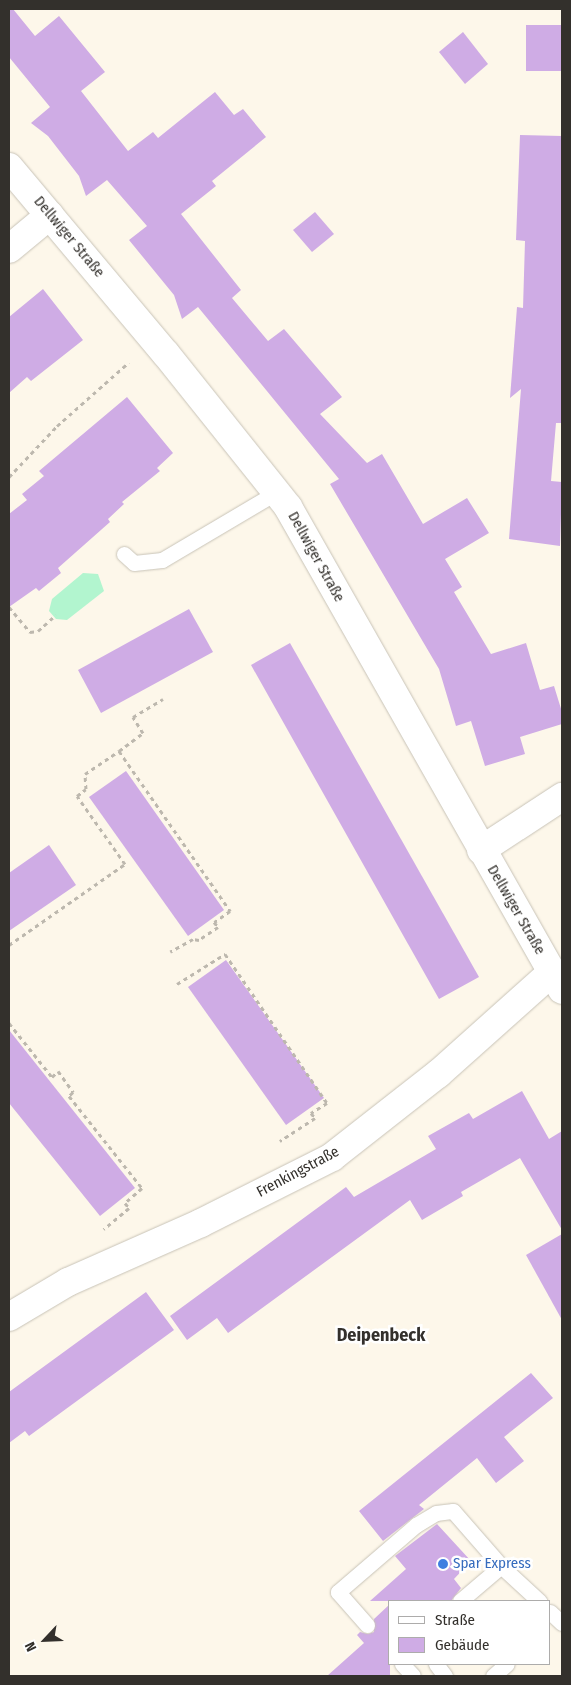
<!DOCTYPE html>
<html>
<head>
<meta charset="utf-8">
<style>
  body { margin:0 }
  #map { position:relative; width:571px; height:1685px; overflow:hidden; background:#fdf7ea; font-family:"Fira Sans Condensed",sans-serif }
  div>[style] { position:absolute }
  .green>* { inset:0; background:#b2f5cf }
  .building>* { inset:0; background:#cface5 }
  .path>* { height:3px; margin-top:-1.5px; transform-origin:0; background:repeating-linear-gradient(90deg,#bdb8ae 0 4px,transparent 0 8px) }
  .roads { filter:drop-shadow(0 0 1px #c8c3b7) drop-shadow(0 0 1px #c8c3b7) }
  .service>* { height:15px; margin:-7.5px; padding:0 7.5px; transform-origin:7.5px; border-radius:7.5px; background:#fff }
  .minor>* { height:28px; margin:-14px; padding:0 14px; transform-origin:14px; border-radius:14px; background:#fff }
  .dots>* { width:14px; height:14px; translate:-50% -50%; box-sizing:border-box; border:2px solid #fff; border-radius:50% }
  span { translate:-50% -50%; white-space:nowrap; text-align:center; line-height:1.15; -webkit-text-stroke:5px #fff; paint-order:stroke }
  .street-label { font-size:15px; color:#33302c }
  .shop-label { font-size:15px; color:#366cbe }
  .left { translate:0 -50%; text-align:left }
  .quarter-label { font-size:18px; color:#33302c; font-weight:700 }
  .frame { position:absolute; inset:0; border:10px solid #33302c; pointer-events:none }
  .legend { position:absolute; left:388px; top:1600px; width:162px; height:65px; box-sizing:border-box; background:#fff; border:1px solid #adacab; margin:0; padding:6px 9px; list-style:none; font-size:15px; color:#33302c }
  .legend li { display:flex; align-items:center; gap:10px; height:25px }
  .legend b { width:25px; border:1px solid #adacab }
  .north { position:absolute; left:20px; top:1615px; width:50px; height:50px; -webkit-text-stroke:4px #fff; paint-order:stroke; rotate:245deg; font-size:14px; font-weight:700; line-height:20px; text-align:center; color:#33302c }
  .north::after { content:''; display:block; margin:auto; width:18px; height:22px; background:#33302c; clip-path:polygon(50% 0,100% 100%,50% 72%,0 100%) }
</style>
</head>
<body>
<div id="map">
  <div class="green">
    <div style="clip-path:polygon(83px 573px,98px 574px,104px 591px,67px 620px,56px 619px,49px 611px,52px 599px)"></div>
  </div>
  <div class="building">
    <div style="clip-path:polygon(9px 9px,13px 9px,35px 36px,59px 16px,105px 72px,81px 91px,128px 151px,153px 132px,158px 138px,215px 92px,234px 115px,243px 109px,266px 137px,212px 181px,216px 186px,181px 214px,241px 290px,232px 298px,268px 341px,284px 329px,342px 397px,320px 414px,367px 463px,382px 454px,423px 524px,467px 498px,489px 533px,445px 559px,462px 587px,454px 592px,491px 654px,526px 643px,540px 690px,554px 686px,562px 712px,562px 724px,520px 737px,525px 754px,485px 766px,471px 721px,456px 726px,439px 669px,330px 484px,339px 479px,198px 307px,182px 319px,174px 295px,129px 240px,147px 226px,107px 180px,86px 196px,79px 176px,48px 136px,31px 123px,50px 107px,9px 57px)"></div>
    <div style="clip-path:polygon(526px 25px,562px 25px,562px 71px,526px 71px)"></div>
    <div style="clip-path:polygon(463px 32px,488px 64px,465px 84px,439px 52px)"></div>
    <div style="clip-path:polygon(520px 135px,562px 136px,562px 423px,556px 423px,551px 481px,562px 482px,560px 546px,509px 539px,521px 389px,510px 398px,517px 307px,523px 308px,525px 241px,516px 240px)"></div>
    <div style="clip-path:polygon(315px 212px,334px 234px,312px 252px,293px 230px)"></div>
    <div style="clip-path:polygon(43px 289px,83px 340px,31px 381px,27px 377px,9px 393px,9px 317px)"></div>
    <div style="clip-path:polygon(127px 397px,173px 453px,157px 468px,160px 471px,122px 502px,124px 504px,108px 519px,110px 522px,58px 568px,61px 573px,39px 591px,36px 588px,9px 607px,9px 514px,27px 500px,22px 494px,44px 476px,39px 471px)"></div>
    <div style="clip-path:polygon(189px 609px,213px 652px,101px 713px,78px 670px)"></div>
    <div style="clip-path:polygon(290px 643px,479px 977px,439px 999px,251px 665px)"></div>
    <div style="clip-path:polygon(126px 771px,224px 910px,188px 936px,89px 797px)"></div>
    <div style="clip-path:polygon(49px 845px,76px 885px,9px 931px,9px 873px)"></div>
    <div style="clip-path:polygon(226px 960px,324px 1098px,286px 1125px,188px 987px)"></div>
    <div style="clip-path:polygon(9px 1030px,135px 1188px,100px 1216px,9px 1103px)"></div>
    <div style="clip-path:polygon(522px 1091px,549px 1139px,562px 1131px,562px 1230px,520px 1158px,461px 1192px,463px 1196px,422px 1220px,410px 1200px,228px 1333px,217px 1318px,187px 1340px,170px 1316px,346px 1187px,354px 1197px,436px 1149px,428px 1136px,469px 1113px,473px 1119px)"></div>
    <div style="clip-path:polygon(562px 1234px,562px 1320px,526px 1255px)"></div>
    <div style="clip-path:polygon(146px 1292px,174px 1330px,29px 1436px,25px 1431px,9px 1443px,9px 1392px)"></div>
    <div style="clip-path:polygon(531px 1373px,553px 1398px,504px 1437px,524px 1461px,496px 1483px,477px 1458px,419px 1505px,424px 1509px,383px 1541px,359px 1511px)"></div>
    <div style="clip-path:polygon(437px 1524px,471px 1561px,454px 1579px,461px 1588px,451px 1601px,370px 1601px,406px 1569px,395px 1556px)"></div>
    <div style="clip-path:polygon(390px 1604px,390px 1676px,327px 1676px,364px 1643px,357px 1635px,360px 1632px,368px 1634px,374px 1632px,374px 1619px)"></div>
  </div>
  <div class="path">
    <div style="left:9px;top:477px;width:70px;rotate:-46.7deg"></div>
    <div style="left:57px;top:426px;width:96px;rotate:-41.6deg"></div>
    <div style="left:9px;top:607px;width:33px;rotate:50deg"></div>
    <div style="left:30px;top:632px;width:8px;rotate:-7deg"></div>
    <div style="left:38px;top:631px;width:24px;rotate:-42deg"></div>
    <div style="left:119px;top:751px;width:30px;rotate:-37deg"></div>
    <div style="left:143px;top:733px;width:19px;rotate:-122deg"></div>
    <div style="left:133px;top:717px;width:35px;rotate:-31deg"></div>
    <div style="left:9px;top:945px;width:141px;rotate:-34.9deg"></div>
    <div style="left:125px;top:864px;width:83px;rotate:-125.2deg"></div>
    <div style="left:77px;top:796px;width:11px;rotate:-38deg"></div>
    <div style="left:86px;top:789px;width:15px;rotate:-94deg"></div>
    <div style="left:85px;top:774px;width:41px;rotate:-34.1deg"></div>
    <div style="left:119px;top:751px;width:195px;rotate:55.2deg"></div>
    <div style="left:230px;top:911px;width:19px;rotate:145deg"></div>
    <div style="left:214px;top:922px;width:6px;rotate:51deg"></div>
    <div style="left:218px;top:927px;width:23px;rotate:146deg"></div>
    <div style="left:199px;top:940px;width:6px;rotate:-171deg"></div>
    <div style="left:193px;top:939px;width:26px;rotate:151deg"></div>
    <div style="left:177px;top:984px;width:57px;rotate:-32deg"></div>
    <div style="left:225px;top:954px;width:181px;rotate:55.6deg"></div>
    <div style="left:327px;top:1103px;width:19px;rotate:148deg"></div>
    <div style="left:311px;top:1113px;width:6px;rotate:51deg"></div>
    <div style="left:315px;top:1118px;width:42px;rotate:146.7deg"></div>
    <div style="left:9px;top:1023px;width:69px;rotate:51.5deg"></div>
    <div style="left:52px;top:1077px;width:8px;rotate:-45deg"></div>
    <div style="left:58px;top:1071px;width:26px;rotate:54deg"></div>
    <div style="left:73px;top:1092px;width:6px;rotate:135deg"></div>
    <div style="left:69px;top:1096px;width:117px;rotate:51.6deg"></div>
    <div style="left:142px;top:1188px;width:23px;rotate:139deg"></div>
    <div style="left:125px;top:1203px;width:6px;rotate:51deg"></div>
    <div style="left:129px;top:1208px;width:33px;rotate:140deg"></div>
  </div>
  <div class="roads">
    <div class="service">
      <div style="left:124px;top:554px;width:13px;rotate:42deg"></div>
      <div style="left:134px;top:563px;width:28px;rotate:-6deg"></div>
      <div style="left:162px;top:560px;width:134px;rotate:-30.6deg"></div>
      <div style="left:460px;top:1601px;width:54px;rotate:-40.5deg"></div>
      <div style="left:550px;top:1612px;width:16px;rotate:43deg"></div>
      <div style="left:367px;top:1625px;width:44px;rotate:-131.3deg"></div>
      <div style="left:338px;top:1592px;width:103px;rotate:-40.7deg"></div>
      <div style="left:416px;top:1525px;width:23px;rotate:-31deg"></div>
      <div style="left:436px;top:1513px;width:17px;rotate:-7deg"></div>
      <div style="left:453px;top:1511px;width:73px;rotate:48.9deg"></div>
      <div style="left:501px;top:1566px;width:52px;rotate:42.6deg"></div>
      <div style="left:402px;top:1664px;width:16px;rotate:47deg"></div>
      <div style="left:436px;top:1664px;width:15px;rotate:53deg"></div>
      <div style="left:493px;top:1676px;width:18px;rotate:-41deg"></div>
    </div>
    <div class="minor">
      <div style="left:9px;top:167px;width:244px;rotate:50deg"></div>
      <div style="left:166px;top:354px;width:196px;rotate:51.4deg"></div>
      <div style="left:288px;top:507px;width:555px;rotate:60.43deg"></div>
      <div style="left:9px;top:249px;width:53px;rotate:-39.7deg"></div>
      <div style="left:481px;top:850px;width:97px;rotate:-33.2deg"></div>
      <div style="left:9px;top:1317px;width:69px;rotate:-30.7deg"></div>
      <div style="left:68px;top:1282px;width:145px;rotate:-23.9deg"></div>
      <div style="left:201px;top:1223px;width:147px;rotate:-26.7deg"></div>
      <div style="left:332px;top:1157px;width:135px;rotate:-38.1deg"></div>
      <div style="left:438px;top:1074px;width:153px;rotate:-41.8deg"></div>
    </div>
  </div>
  <div class="dots">
    <div style="left:443px;top:1564px;background:#3f7fe0"></div>
  </div>
  <div class="street-label">
    <span style="left:69px;top:237px;rotate:50deg">Dellwiger Straße</span>
    <span style="left:316px;top:557px;rotate:61deg">Dellwiger Straße</span>
    <span style="left:516px;top:910px;rotate:60deg">Dellwiger Straße</span>
    <span style="left:298px;top:1172px;rotate:-28deg">Frenkingstraße</span>
  </div>
  <div class="shop-label">
    <span class="left" style="left:453px;top:1564px">Spar Express</span>
  </div>
  <div class="quarter-label">
    <span style="left:381px;top:1335px">Deipenbeck</span>
  </div>
  <div class="frame"></div>
  <ul class="legend">
  <li><b style="height:6px;background:#fff"></b>Straße</li>
  <li><b style="height:14px;background:#cface5"></b>Gebäude</li>
  </ul>
  <div class="north">N</div>
</div>
</body>
</html>
